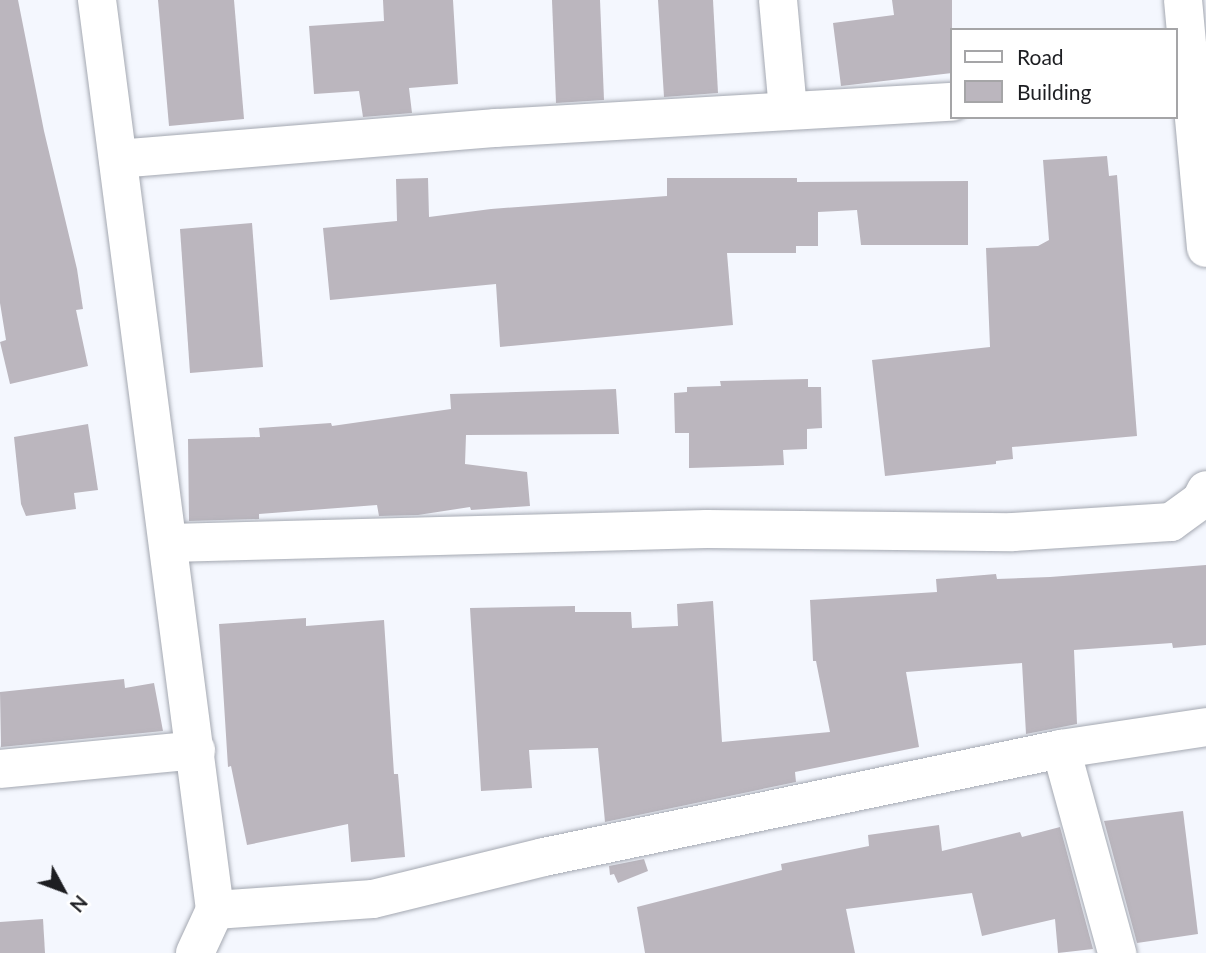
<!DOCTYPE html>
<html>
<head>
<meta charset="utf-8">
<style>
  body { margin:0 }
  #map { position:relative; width:1206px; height:953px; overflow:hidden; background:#f4f7fe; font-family:Lato,sans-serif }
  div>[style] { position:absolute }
  .building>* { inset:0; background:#bbb6be }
  .roads { filter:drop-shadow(0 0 2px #a4a8b1) drop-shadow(0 0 2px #a4a8b1) }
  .street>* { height:38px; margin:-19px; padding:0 19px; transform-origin:19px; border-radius:19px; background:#fff }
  span { translate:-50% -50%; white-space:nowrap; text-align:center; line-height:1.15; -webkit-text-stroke:6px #fff; paint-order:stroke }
  .legend { position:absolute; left:950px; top:28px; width:228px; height:91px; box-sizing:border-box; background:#fff; border:2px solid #a5a5a7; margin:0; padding:9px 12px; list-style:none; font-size:21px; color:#1d1e22 }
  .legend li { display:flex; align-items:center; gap:14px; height:35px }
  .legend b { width:35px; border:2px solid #a5a5a7 }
  .north { position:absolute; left:28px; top:855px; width:70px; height:70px; -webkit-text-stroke:5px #fff; paint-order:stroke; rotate:131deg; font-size:19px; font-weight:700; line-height:28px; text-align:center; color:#1d1e22 }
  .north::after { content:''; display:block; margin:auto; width:24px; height:32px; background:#1d1e22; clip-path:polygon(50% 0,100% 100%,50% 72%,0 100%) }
</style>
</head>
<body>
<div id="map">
  <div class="building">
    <div style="clip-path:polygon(0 0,18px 0,44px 131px,77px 269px,83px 309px,76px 310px,88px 366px,10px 384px,0 342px,6px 340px,0 303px)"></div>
    <div style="clip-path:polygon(158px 0,234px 0,244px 119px,169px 126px)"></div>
    <div style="clip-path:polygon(383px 0,453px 0,458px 84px,409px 88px,412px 113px,363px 117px,359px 91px,314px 94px,309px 26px,384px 21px)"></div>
    <div style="clip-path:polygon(552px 0,600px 0,604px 100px,556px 103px)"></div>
    <div style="clip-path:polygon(658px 0,713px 0,718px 93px,664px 97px)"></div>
    <div style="clip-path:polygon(892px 0,952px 0,952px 73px,841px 86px,833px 23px,894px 15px)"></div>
    <div style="clip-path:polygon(1107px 156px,1109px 176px,1117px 175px,1137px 436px,1012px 447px,1013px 459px,996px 461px,996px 464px,885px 476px,872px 360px,990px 347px,986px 248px,1038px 246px,1049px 240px,1043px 160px)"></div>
    <div style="clip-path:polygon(428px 178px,429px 217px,491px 209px,667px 196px,667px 178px,797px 178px,797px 182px,968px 181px,968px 245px,861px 245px,857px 210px,818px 212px,818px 246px,796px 246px,796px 253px,727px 253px,733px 325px,500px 347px,496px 284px,330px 300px,323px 228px,397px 221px,396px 179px)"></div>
    <div style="clip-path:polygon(252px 223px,263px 367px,190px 373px,180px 229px)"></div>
    <div style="clip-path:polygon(808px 379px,808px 387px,821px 387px,822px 428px,807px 429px,807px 449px,783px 450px,784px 465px,689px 468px,689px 433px,675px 433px,674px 393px,687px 392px,687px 387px,721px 386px,720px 381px)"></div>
    <div style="clip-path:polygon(616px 389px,619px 434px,466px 435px,465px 464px,527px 472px,530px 506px,471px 510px,470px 507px,418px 515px,379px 516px,377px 505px,259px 514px,259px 519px,189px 521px,188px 439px,260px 437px,259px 428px,331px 423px,332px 426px,451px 409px,450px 394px)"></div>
    <div style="clip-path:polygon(88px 424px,98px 490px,74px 493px,76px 509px,26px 516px,21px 504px,14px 437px)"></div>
    <div style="clip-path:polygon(1206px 565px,1206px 645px,1173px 648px,1172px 643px,1074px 650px,1077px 724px,1026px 734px,1022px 663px,906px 672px,919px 747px,795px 772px,796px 782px,605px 822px,598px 748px,529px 750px,532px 788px,481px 791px,470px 608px,575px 606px,575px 612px,631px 612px,632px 628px,678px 626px,677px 604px,713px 601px,722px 742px,830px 732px,816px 661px,813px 661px,810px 600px,937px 592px,936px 579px,996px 574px,997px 579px,1050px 577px)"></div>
    <div style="clip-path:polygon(306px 618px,306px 626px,384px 620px,394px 774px,398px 774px,405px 857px,351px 862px,348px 824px,247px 845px,231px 766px,228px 767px,219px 624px)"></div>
    <div style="clip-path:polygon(124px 679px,125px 688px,154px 683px,163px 731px,1px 747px,0 692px)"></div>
    <div style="clip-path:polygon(1183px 811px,1198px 934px,1137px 943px,1104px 821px)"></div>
    <div style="clip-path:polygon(939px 825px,942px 851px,1020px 832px,1022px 837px,1060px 827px,1093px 949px,1058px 953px,1055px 919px,982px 936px,972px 893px,846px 909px,855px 953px,645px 953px,637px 907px,782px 870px,781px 864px,869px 846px,868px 835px)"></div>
    <div style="clip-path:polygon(644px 859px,648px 871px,618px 883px,614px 874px,610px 875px,609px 866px)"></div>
    <div style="clip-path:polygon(43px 919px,45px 953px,0 953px,0 922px)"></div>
  </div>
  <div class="roads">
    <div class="street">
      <div style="left:97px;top:0;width:918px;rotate:82.61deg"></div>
      <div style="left:778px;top:0;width:110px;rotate:84.8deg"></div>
      <div style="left:1183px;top:0;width:249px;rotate:84.7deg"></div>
      <div style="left:118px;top:159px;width:379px;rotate:-4.7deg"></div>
      <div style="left:496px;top:128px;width:457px;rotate:-3.3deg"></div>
      <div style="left:169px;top:543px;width:538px;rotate:-1.49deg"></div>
      <div style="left:707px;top:529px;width:306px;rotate:0.6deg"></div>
      <div style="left:1013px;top:532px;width:158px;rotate:-3.6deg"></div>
      <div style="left:1171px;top:522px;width:37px;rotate:-36deg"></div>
      <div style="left:1201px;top:500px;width:11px;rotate:-63deg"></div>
      <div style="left:1061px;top:749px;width:212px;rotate:74.6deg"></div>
      <div style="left:0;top:769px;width:197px;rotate:-5.5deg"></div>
      <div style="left:195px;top:953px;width:47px;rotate:-65.1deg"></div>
      <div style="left:215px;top:910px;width:158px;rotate:-4deg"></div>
      <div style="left:373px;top:899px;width:176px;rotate:-13.8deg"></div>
      <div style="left:544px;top:857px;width:528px;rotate:-11.8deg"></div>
      <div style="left:1061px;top:749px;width:147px;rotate:-8.6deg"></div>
    </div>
  </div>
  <ul class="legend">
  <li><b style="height:9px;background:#fff"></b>Road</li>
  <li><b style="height:19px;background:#bbb6be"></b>Building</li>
  </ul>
  <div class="north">N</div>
</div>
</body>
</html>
